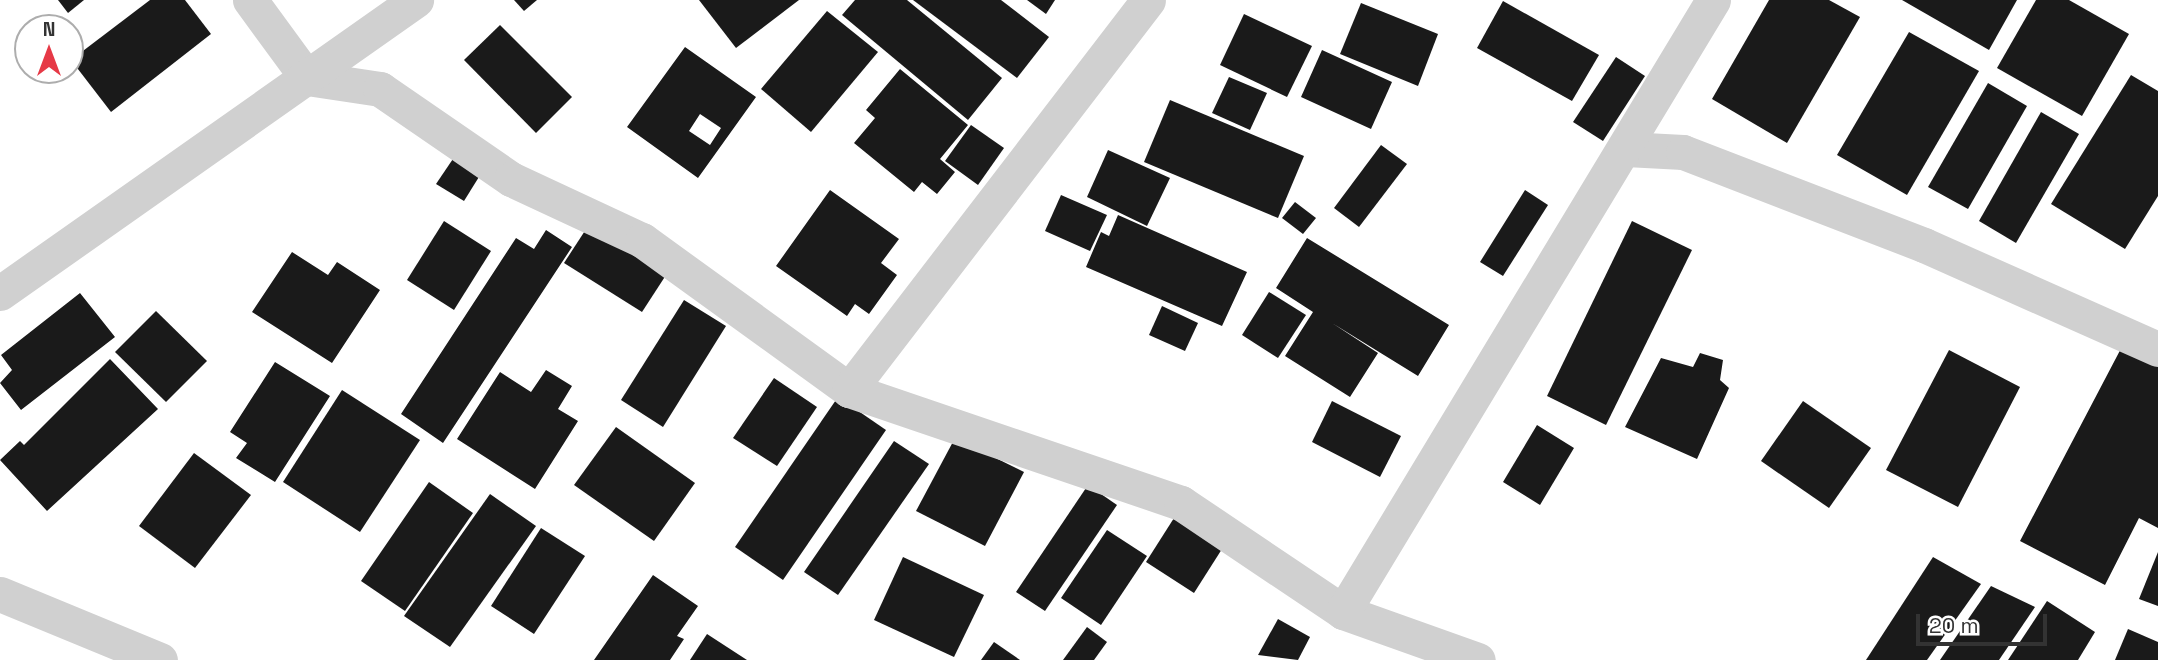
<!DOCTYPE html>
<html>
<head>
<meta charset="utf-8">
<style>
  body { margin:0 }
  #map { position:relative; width:2158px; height:660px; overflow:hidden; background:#fff; font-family:"Space Grotesk",sans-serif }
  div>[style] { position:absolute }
  .building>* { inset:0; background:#1a1a1a }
  .minor>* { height:35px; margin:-17.5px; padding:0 17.5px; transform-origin:17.5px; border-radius:17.5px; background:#d0d0d0 }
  span { translate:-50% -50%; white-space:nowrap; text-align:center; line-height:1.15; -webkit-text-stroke:7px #fff; paint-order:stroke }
  .north { position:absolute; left:14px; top:14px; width:70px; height:70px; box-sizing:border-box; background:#fff; border:2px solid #adadad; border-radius:50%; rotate:0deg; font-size:19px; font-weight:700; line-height:28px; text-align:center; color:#333 }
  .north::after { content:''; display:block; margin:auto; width:24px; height:32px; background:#e63946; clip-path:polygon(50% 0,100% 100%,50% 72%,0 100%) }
  .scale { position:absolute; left:1916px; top:614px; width:131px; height:32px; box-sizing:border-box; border:4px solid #333; border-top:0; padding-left:9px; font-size:21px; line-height:24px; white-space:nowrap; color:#333; -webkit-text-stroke:5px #fff; paint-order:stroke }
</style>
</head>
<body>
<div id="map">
  <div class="building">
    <div style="clip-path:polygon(58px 0,84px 0,68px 13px)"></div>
    <div style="clip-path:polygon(150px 0,185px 0,211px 34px,111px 112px,71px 60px)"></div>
    <div style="clip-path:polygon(514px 0,537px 0,524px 11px)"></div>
    <div style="clip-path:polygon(699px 0,799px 0,736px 48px)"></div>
    <div style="clip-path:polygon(855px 0,907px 0,1002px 78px,968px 120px,842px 15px)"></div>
    <div style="clip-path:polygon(913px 0,1001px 0,1049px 37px,1017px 78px)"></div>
    <div style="clip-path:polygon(1027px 0,1055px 0,1046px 14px)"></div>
    <div style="clip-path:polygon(1769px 0,1829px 0,1860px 17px,1787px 143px,1712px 99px)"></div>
    <div style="clip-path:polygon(1902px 0,2017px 0,1989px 50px)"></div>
    <div style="clip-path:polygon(2036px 0,2069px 0,2129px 34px,2082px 116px,1997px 68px)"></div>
    <div style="clip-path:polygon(1503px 1px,1599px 55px,1572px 101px,1477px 48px)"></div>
    <div style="clip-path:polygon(1361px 3px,1438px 34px,1418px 86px,1340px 54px)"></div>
    <div style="clip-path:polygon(827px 11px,878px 52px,811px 132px,761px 89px)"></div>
    <div style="clip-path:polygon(1244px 14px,1312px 46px,1287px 97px,1220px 65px)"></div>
    <div style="clip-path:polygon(500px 25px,572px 97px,536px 133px,464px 60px)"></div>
    <div style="clip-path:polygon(1909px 32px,1979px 71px,1907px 195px,1837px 155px)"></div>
    <div style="clip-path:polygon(evenodd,685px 47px,756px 97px,698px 178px,627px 127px,685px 47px,700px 114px,721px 128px,710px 145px,689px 131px,700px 114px)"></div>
    <div style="clip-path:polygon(1322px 50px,1392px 82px,1371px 129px,1301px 97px)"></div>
    <div style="clip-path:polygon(1616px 57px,1645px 76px,1603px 141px,1573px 122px)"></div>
    <div style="clip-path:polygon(900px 69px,968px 125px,940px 159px,955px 172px,937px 194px,922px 182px,914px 192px,854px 143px,875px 118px,866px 110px)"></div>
    <div style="clip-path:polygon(2131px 75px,2158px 91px,2158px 196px,2125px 249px,2051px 204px)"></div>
    <div style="clip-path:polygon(1229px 77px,1267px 93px,1250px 130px,1212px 113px)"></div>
    <div style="clip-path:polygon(1988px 83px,2027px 106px,1968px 209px,1928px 187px)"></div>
    <div style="clip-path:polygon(1170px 100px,1304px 156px,1278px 218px,1144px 162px)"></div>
    <div style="clip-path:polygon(2041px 112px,2079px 134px,2016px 243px,1979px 221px)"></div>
    <div style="clip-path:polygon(971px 125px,1004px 148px,978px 185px,945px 161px)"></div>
    <div style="clip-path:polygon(1381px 145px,1407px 164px,1359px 227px,1334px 208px)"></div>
    <div style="clip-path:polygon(461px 147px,487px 164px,464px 201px,436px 184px)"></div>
    <div style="clip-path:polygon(1108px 150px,1170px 178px,1147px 226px,1087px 197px)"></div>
    <div style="clip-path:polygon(830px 190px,899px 239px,881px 263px,897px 275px,869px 314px,855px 304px,847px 316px,776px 266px)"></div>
    <div style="clip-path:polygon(1525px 190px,1548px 205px,1503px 276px,1480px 262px)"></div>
    <div style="clip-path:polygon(1061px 195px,1107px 215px,1090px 251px,1045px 231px)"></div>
    <div style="clip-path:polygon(1295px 202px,1316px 218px,1303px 234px,1282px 218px)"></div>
    <div style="clip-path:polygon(1118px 215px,1247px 272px,1222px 326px,1086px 267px,1101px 232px,1109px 236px)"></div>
    <div style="clip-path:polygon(444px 221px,491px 251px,454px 310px,407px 280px)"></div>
    <div style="clip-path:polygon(1632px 221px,1692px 250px,1606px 425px,1547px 396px)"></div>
    <div style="clip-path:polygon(590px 223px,668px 272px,642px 312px,564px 263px)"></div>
    <div style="clip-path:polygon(546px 230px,572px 247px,443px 443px,401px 414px,516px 238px,534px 249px)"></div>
    <div style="clip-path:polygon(1307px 238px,1449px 325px,1418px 376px,1332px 323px,1378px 353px,1350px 397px,1285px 356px,1313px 312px,1276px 288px)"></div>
    <div style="clip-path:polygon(292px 252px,328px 275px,337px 262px,380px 290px,332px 363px,252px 312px)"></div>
    <div style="clip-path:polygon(1269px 292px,1306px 315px,1278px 358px,1242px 335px)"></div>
    <div style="clip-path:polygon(80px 293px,115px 337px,21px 410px,0 383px,12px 370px,1px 355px)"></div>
    <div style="clip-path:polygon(684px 300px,726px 326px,663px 427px,621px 400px)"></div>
    <div style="clip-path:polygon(1162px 306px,1198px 323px,1185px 351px,1149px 335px)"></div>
    <div style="clip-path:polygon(156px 311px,207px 361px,166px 402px,115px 352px)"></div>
    <div style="clip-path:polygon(2126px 339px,2158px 356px,2158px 528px,2139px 518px,2105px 585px,2020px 541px)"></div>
    <div style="clip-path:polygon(1949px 350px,2020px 387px,1958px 507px,1886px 470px)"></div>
    <div style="clip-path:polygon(1700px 353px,1723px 360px,1720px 380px,1729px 388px,1697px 459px,1625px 427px,1661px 358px,1693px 367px)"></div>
    <div style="clip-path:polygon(110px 359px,158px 409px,47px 511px,0 460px,20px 441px,24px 445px)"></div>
    <div style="clip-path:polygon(275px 362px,330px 396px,275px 482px,236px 458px,247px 443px,230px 432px)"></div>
    <div style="clip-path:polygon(546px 370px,572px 386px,558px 409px,578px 421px,535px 489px,457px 439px,500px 372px,531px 392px)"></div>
    <div style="clip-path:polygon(774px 378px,817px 407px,777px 466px,733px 438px)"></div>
    <div style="clip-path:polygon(342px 390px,420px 440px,360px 532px,283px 482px)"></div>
    <div style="clip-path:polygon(838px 397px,886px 430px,783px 580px,735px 547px)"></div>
    <div style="clip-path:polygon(1332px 401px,1401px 436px,1380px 477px,1312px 442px)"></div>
    <div style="clip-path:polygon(1803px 401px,1871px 448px,1829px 508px,1761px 461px)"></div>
    <div style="clip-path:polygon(1537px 425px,1574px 448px,1540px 505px,1503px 482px)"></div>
    <div style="clip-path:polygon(616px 427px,695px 483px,654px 541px,574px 485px)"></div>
    <div style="clip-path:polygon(955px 438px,1024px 472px,985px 546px,916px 511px)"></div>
    <div style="clip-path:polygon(894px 441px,929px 464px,838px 595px,804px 572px)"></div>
    <div style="clip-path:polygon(194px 453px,251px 495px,195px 568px,139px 526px)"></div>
    <div style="clip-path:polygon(429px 482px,473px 513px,405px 611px,361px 581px)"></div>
    <div style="clip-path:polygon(1088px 485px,1117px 505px,1045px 611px,1016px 592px)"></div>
    <div style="clip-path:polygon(490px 494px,536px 526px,450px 647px,404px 616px)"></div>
    <div style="clip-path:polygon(1174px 518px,1222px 549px,1194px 593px,1146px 562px)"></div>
    <div style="clip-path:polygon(541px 528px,585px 556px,534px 634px,491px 606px)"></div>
    <div style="clip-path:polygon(1107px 530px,1147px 556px,1101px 625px,1061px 598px)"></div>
    <div style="clip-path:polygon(2158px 552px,2158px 606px,2139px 599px)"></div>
    <div style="clip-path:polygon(903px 557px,984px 595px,954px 657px,874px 620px)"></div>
    <div style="clip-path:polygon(1933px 557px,1981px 584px,1927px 660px,1866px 660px)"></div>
    <div style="clip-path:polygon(653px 575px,698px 606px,677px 636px,684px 639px,670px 660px,594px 660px)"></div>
    <div style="clip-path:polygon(1991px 586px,2035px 607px,1999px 660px,1940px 660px)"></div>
    <div style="clip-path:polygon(2047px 601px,2095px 632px,2078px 660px,2008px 660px)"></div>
    <div style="clip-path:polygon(1278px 619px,1310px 637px,1298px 660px,1258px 655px)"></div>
    <div style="clip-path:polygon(1087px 627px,1107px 642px,1094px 660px,1063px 660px)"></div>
    <div style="clip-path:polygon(2128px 629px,2158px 642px,2158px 660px,2115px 660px)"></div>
    <div style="clip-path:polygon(707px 634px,747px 660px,690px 660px)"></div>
    <div style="clip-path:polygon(994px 642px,1020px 660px,981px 660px)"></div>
  </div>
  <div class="minor">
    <div style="left:250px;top:0;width:97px;rotate:53.8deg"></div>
    <div style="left:307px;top:78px;width:74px;rotate:8.6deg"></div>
    <div style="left:380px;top:89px;width:159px;rotate:34.5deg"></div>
    <div style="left:511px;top:179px;width:145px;rotate:25deg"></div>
    <div style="left:642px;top:240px;width:256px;rotate:35.9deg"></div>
    <div style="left:849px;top:390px;width:351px;rotate:18.8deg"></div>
    <div style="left:1181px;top:503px;width:195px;rotate:33.9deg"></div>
    <div style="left:1343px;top:612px;width:143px;rotate:19.6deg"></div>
    <div style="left:1626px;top:149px;width:57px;rotate:3deg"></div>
    <div style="left:1683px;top:152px;width:258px;rotate:21.1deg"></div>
    <div style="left:1924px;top:245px;width:256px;rotate:24deg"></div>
    <div style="left:0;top:293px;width:509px;rotate:-35.16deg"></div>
    <div style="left:849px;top:390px;width:491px;rotate:-52.5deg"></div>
    <div style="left:0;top:594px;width:173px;rotate:22.4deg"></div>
    <div style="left:1343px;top:612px;width:715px;rotate:-58.84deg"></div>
  </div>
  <div class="north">N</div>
  <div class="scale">20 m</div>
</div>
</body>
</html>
